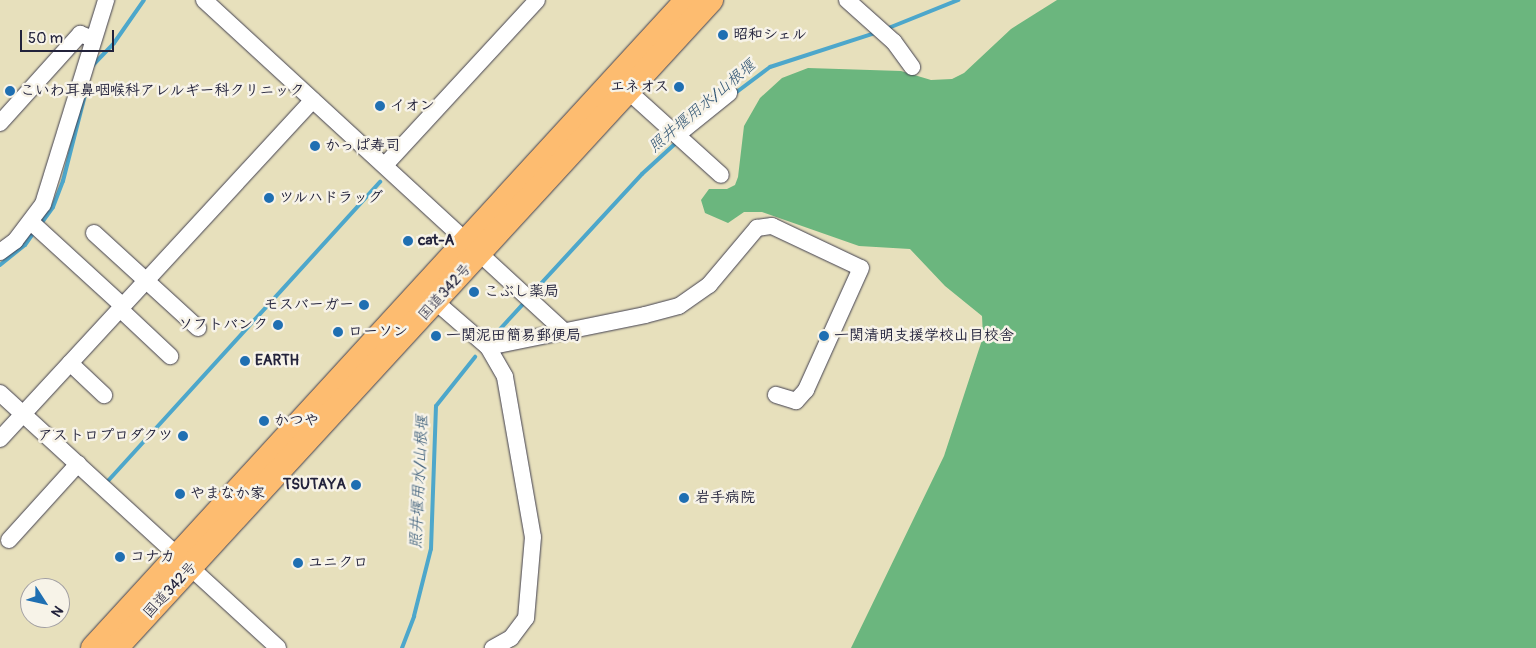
<!DOCTYPE html>
<html>
<head>
<meta charset="utf-8">
<style>
  body { margin:0 }
  #map { position:relative; width:1536px; height:648px; overflow:hidden; background:#e7e0bc; font-family:Pangolin,"Klee One",sans-serif }
  div>[style] { position:absolute }
  .forest>* { inset:0; background:#6bb67e }
  .stream>* { height:4px; margin:-2px; padding:0 2px; transform-origin:2px; border-radius:2px; background:#4da7cb }
  .roads { filter:drop-shadow(0 0 1px #403e4e) drop-shadow(0 0 1px #403e4e) }
  .minor>* { height:16px; margin:-8px; padding:0 8px; transform-origin:8px; border-radius:8px; background:#fff }
  .highway>* { height:24px; margin:-12px; padding:0 12px; transform-origin:12px; border-radius:12px; background:#fdbc70 }
  .dots>* { width:14px; height:14px; translate:-50% -50%; box-sizing:border-box; border:2px solid #f7f3e8; border-radius:50% }
  span { translate:-50% -50%; white-space:nowrap; text-align:center; line-height:1.15; -webkit-text-stroke:5px #f7f3e8; paint-order:stroke }
  .poi-label { font-size:15px; color:#22223b; font-weight:700 }
  .left { translate:0 -50%; text-align:left }
  .right { translate:-100% -50%; text-align:right }
  .street-label { font-size:15px; color:#22223b }
  .water-label { font-size:16px; color:#335775; font-style:italic }
  .north { position:absolute; left:20px; top:578px; width:50px; height:50px; box-sizing:border-box; background:#f7f3e8; border:1px solid #a29fa3; border-radius:50%; rotate:125deg; font-size:14px; font-weight:700; line-height:20px; text-align:center; color:#22223b }
  .north::after { content:''; display:block; margin:auto; width:18px; height:22px; background:#1f6fb2; clip-path:polygon(50% 0,100% 100%,50% 72%,0 100%) }
  .scale { position:absolute; left:20px; top:30px; width:94px; height:22px; box-sizing:border-box; border:2px solid #22223b; border-top:0; padding-left:6px; font-size:15px; line-height:18px; white-space:nowrap; color:#22223b; -webkit-text-stroke:4px #f7f3e8; paint-order:stroke }
</style>
</head>
<body>
<div id="map">
  <div class="forest">
    <div style="clip-path:polygon(1057px 0,1536px 0,1536px 648px,851px 648px,944px 456px,983px 337px,982px 316px,945px 286px,910px 249px,859px 246px,762px 212px,744px 212px,728px 223px,705px 213px,701px 200px,709px 189px,727px 189px,735px 185px,738px 177px,744px 126px,760px 98px,782px 78px,808px 68px,901px 71px,931px 80px,952px 79px,964px 73px,1011px 29px)"></div>
  </div>
  <div class="stream">
    <div style="left:886px;top:29px;width:78px;rotate:-21.9deg"></div>
    <div style="left:93px;top:65px;width:30px;rotate:-46deg"></div>
    <div style="left:114px;top:43px;width:52px;rotate:-55.1deg"></div>
    <div style="left:734px;top:94px;width:45px;rotate:-36.9deg"></div>
    <div style="left:770px;top:67px;width:110px;rotate:-17.9deg"></div>
    <div style="left:40px;top:225px;width:22px;rotate:-54deg"></div>
    <div style="left:53px;top:207px;width:28px;rotate:-69deg"></div>
    <div style="left:63px;top:181px;width:93px;rotate:-75.7deg"></div>
    <div style="left:0;top:265px;width:32px;rotate:-39deg"></div>
    <div style="left:25px;top:245px;width:16px;rotate:-55deg"></div>
    <div style="left:535px;top:290px;width:158px;rotate:-47.3deg"></div>
    <div style="left:642px;top:174px;width:47px;rotate:-42.4deg"></div>
    <div style="left:491px;top:339px;width:46px;rotate:-47.6deg"></div>
    <div style="left:107px;top:482px;width:406px;rotate:-47.7deg"></div>
    <div style="left:402px;top:648px;width:34px;rotate:-69deg"></div>
    <div style="left:414px;top:616px;width:69px;rotate:-75.8deg"></div>
    <div style="left:431px;top:549px;width:143px;rotate:-88deg"></div>
    <div style="left:436px;top:406px;width:63px;rotate:-51.5deg"></div>
  </div>
  <div class="roads">
    <div class="minor">
      <div style="left:204px;top:0;width:488px;rotate:42.6deg"></div>
      <div style="left:847px;top:0;width:63px;rotate:41.8deg"></div>
      <div style="left:894px;top:42px;width:31px;rotate:54deg"></div>
      <div style="left:628px;top:91px;width:125px;rotate:42.1deg"></div>
      <div style="left:0;top:123px;width:120px;rotate:-48deg"></div>
      <div style="left:80px;top:34px;width:14px;rotate:21deg"></div>
      <div style="left:677px;top:135px;width:67px;rotate:-38.9deg"></div>
      <div style="left:385px;top:165px;width:224px;rotate:-47.3deg"></div>
      <div style="left:31px;top:222px;width:125px;rotate:42.4deg"></div>
      <div style="left:94px;top:233px;width:141px;rotate:42.4deg"></div>
      <div style="left:0;top:252px;width:19px;rotate:-36deg"></div>
      <div style="left:15px;top:241px;width:46px;rotate:-52.9deg"></div>
      <div style="left:43px;top:204px;width:214px;rotate:-72.8deg"></div>
      <div style="left:436px;top:302px;width:69px;rotate:40.9deg"></div>
      <div style="left:488px;top:347px;width:160px;rotate:-11.5deg"></div>
      <div style="left:645px;top:315px;width:35px;rotate:-15deg"></div>
      <div style="left:679px;top:306px;width:37px;rotate:-35deg"></div>
      <div style="left:709px;top:285px;width:75px;rotate:-49.9deg"></div>
      <div style="left:757px;top:228px;width:15px;rotate:-8deg"></div>
      <div style="left:772px;top:226px;width:98px;rotate:25.3deg"></div>
      <div style="left:861px;top:268px;width:134px;rotate:114.3deg"></div>
      <div style="left:806px;top:390px;width:15px;rotate:132deg"></div>
      <div style="left:796px;top:401px;width:21px;rotate:-163deg"></div>
      <div style="left:120px;top:309px;width:69px;rotate:43.2deg"></div>
      <div style="left:488px;top:347px;width:34px;rotate:60deg"></div>
      <div style="left:505px;top:377px;width:162px;rotate:80.1deg"></div>
      <div style="left:533px;top:537px;width:81px;rotate:94.9deg"></div>
      <div style="left:526px;top:618px;width:25px;rotate:127deg"></div>
      <div style="left:511px;top:638px;width:21px;rotate:151deg"></div>
      <div style="left:70px;top:363px;width:47px;rotate:43.3deg"></div>
      <div style="left:0;top:393px;width:377px;rotate:42.5deg"></div>
      <div style="left:0;top:439px;width:461px;rotate:-47.3deg"></div>
      <div style="left:9px;top:540px;width:103px;rotate:-47.8deg"></div>
    </div>
    <div class="highway">
      <div style="left:93px;top:648px;width:879px;rotate:-47.49deg"></div>
      <div style="left:116px;top:648px;width:880px;rotate:-47.44deg"></div>
    </div>
  </div>
  <div class="dots">
    <div style="left:723px;top:35px;background:#1f6fb2"></div>
    <div style="left:679px;top:87px;background:#1f6fb2"></div>
    <div style="left:10px;top:91px;background:#1f6fb2"></div>
    <div style="left:380px;top:106px;background:#1f6fb2"></div>
    <div style="left:315px;top:146px;background:#1f6fb2"></div>
    <div style="left:269px;top:198px;background:#1f6fb2"></div>
    <div style="left:408px;top:241px;background:#1f6fb2"></div>
    <div style="left:474px;top:292px;background:#1f6fb2"></div>
    <div style="left:364px;top:305px;background:#1f6fb2"></div>
    <div style="left:278px;top:325px;background:#1f6fb2"></div>
    <div style="left:338px;top:332px;background:#1f6fb2"></div>
    <div style="left:436px;top:336px;background:#1f6fb2"></div>
    <div style="left:824px;top:336px;background:#1f6fb2"></div>
    <div style="left:245px;top:361px;background:#1f6fb2"></div>
    <div style="left:264px;top:421px;background:#1f6fb2"></div>
    <div style="left:183px;top:436px;background:#1f6fb2"></div>
    <div style="left:356px;top:485px;background:#1f6fb2"></div>
    <div style="left:180px;top:494px;background:#1f6fb2"></div>
    <div style="left:684px;top:498px;background:#1f6fb2"></div>
    <div style="left:120px;top:557px;background:#1f6fb2"></div>
    <div style="left:298px;top:563px;background:#1f6fb2"></div>
  </div>
  <div class="poi-label">
    <span class="left" style="left:733px;top:35px">昭和シェル</span>
    <span class="right" style="left:669px;top:87px">エネオス</span>
    <span class="left" style="left:20px;top:91px">こいわ耳鼻咽喉科アレルギー科クリニック</span>
    <span class="left" style="left:390px;top:106px">イオン</span>
    <span class="left" style="left:325px;top:146px">かっぱ寿司</span>
    <span class="left" style="left:279px;top:198px">ツルハドラッグ</span>
    <span class="left" style="left:418px;top:241px">cat-A</span>
    <span class="left" style="left:484px;top:292px">こぶし薬局</span>
    <span class="right" style="left:354px;top:305px">モスバーガー</span>
    <span class="right" style="left:268px;top:325px">ソフトバンク</span>
    <span class="left" style="left:348px;top:332px">ローソン</span>
    <span class="left" style="left:446px;top:336px">一関泥田簡易郵便局</span>
    <span class="left" style="left:834px;top:336px">一関清明支援学校山目校舎</span>
    <span class="left" style="left:255px;top:361px">EARTH</span>
    <span class="left" style="left:274px;top:421px">かつや</span>
    <span class="right" style="left:173px;top:436px">アストロプロダクツ</span>
    <span class="right" style="left:346px;top:485px">TSUTAYA</span>
    <span class="left" style="left:190px;top:494px">やまなか家</span>
    <span class="left" style="left:695px;top:498px">岩手病院</span>
    <span class="left" style="left:130px;top:557px">コナカ</span>
    <span class="left" style="left:308px;top:563px">ユニクロ</span>
  </div>
  <div class="street-label">
    <span style="left:445px;top:292px;rotate:-48deg">国道342号</span>
    <span style="left:170px;top:590px;rotate:-47deg">国道342号</span>
  </div>
  <div class="water-label">
    <span style="left:702px;top:106px;rotate:-40deg">照井堰用水/山根堰</span>
    <span style="left:419px;top:482px;rotate:-87deg">照井堰用水/山根堰</span>
  </div>
  <div class="north">N</div>
  <div class="scale">50 m</div>
</div>
</body>
</html>
